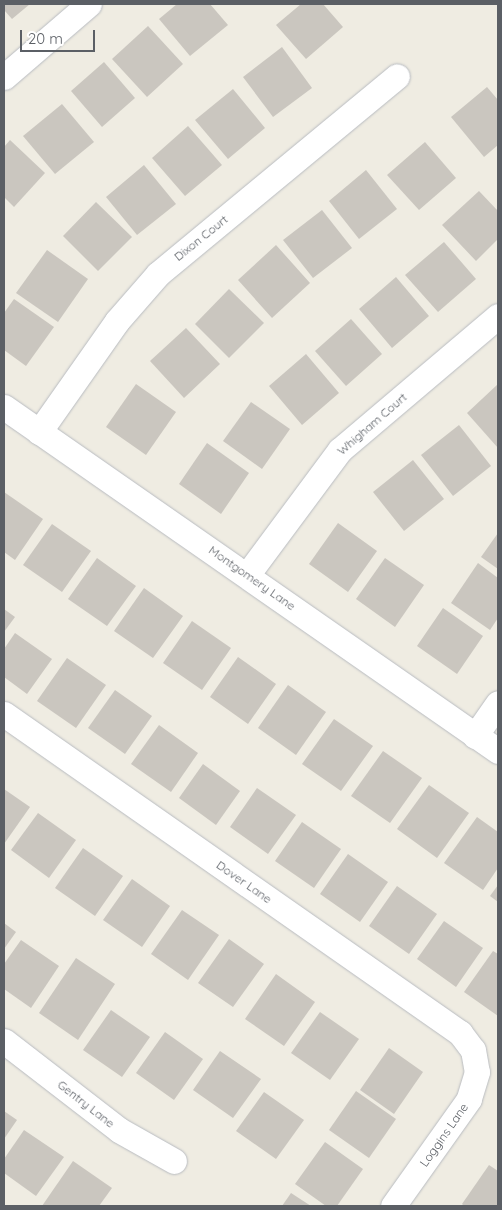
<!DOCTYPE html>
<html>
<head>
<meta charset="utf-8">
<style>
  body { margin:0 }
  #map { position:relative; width:502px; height:1210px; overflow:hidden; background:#efece2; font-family:Quicksand,sans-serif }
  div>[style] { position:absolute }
  .building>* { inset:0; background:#cac6bf }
  .roads { filter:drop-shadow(0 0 1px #b8bbc0) drop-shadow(0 0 1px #b8bbc0) }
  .minor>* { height:25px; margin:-12.5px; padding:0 12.5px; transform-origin:12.5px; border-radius:12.5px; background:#fff }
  span { translate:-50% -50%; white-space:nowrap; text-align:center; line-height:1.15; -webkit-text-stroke:4px #fff; paint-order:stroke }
  .street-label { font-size:12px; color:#5b5f65 }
  .frame { position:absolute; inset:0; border:5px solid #5b5f65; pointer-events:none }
  .scale { position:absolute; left:20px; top:30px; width:75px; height:22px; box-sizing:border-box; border:2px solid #5b5f65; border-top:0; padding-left:6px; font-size:15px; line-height:18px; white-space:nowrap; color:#5b5f65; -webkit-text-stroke:4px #fff; paint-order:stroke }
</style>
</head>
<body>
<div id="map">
  <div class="building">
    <div style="clip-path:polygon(4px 4px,30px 4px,12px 19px,4px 10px)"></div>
    <div style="clip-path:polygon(177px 4px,210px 4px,228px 25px,190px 56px,159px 19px)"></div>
    <div style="clip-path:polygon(301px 4px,323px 4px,343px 27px,306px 59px,276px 25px)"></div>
    <div style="clip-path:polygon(148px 26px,183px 64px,147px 97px,112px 59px)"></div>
    <div style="clip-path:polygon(282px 47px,312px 88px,273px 117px,243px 77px)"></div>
    <div style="clip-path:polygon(104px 62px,135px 98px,102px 127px,71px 91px)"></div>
    <div style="clip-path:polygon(487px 87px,498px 100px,498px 145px,484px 157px,451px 117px)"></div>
    <div style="clip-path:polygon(233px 89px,265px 128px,228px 159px,195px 120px)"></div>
    <div style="clip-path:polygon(62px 104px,94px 142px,55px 174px,23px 136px)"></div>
    <div style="clip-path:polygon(188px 126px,222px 165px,185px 196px,152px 158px)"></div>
    <div style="clip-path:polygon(10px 140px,45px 173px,14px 207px,4px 197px,4px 147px)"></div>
    <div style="clip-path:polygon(425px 142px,456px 178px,419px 210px,387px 175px)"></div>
    <div style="clip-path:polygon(144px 165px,176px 204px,137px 235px,106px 197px)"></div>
    <div style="clip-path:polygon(366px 170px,397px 209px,359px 239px,329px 201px)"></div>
    <div style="clip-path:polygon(479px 191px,498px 211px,498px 239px,476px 261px,442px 225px)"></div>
    <div style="clip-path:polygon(96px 202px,132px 237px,98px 271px,63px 236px)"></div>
    <div style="clip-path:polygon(322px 210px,352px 248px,313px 278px,283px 240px)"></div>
    <div style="clip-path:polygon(444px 242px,476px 279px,438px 312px,405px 275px)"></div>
    <div style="clip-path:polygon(276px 245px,310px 283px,272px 318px,238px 280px)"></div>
    <div style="clip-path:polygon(47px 250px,88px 279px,58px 322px,16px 293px)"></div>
    <div style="clip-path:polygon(396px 277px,429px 316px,392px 348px,359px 309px)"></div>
    <div style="clip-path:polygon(229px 289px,264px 323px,229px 358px,195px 324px)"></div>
    <div style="clip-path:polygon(14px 299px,54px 327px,26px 366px,4px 350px,4px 313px)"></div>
    <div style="clip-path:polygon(351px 319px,382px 354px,346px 386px,315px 351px)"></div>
    <div style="clip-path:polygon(186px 328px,220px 364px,184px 398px,150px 361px)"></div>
    <div style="clip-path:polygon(306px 354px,339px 393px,302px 425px,269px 386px)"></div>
    <div style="clip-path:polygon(136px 384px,176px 412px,146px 455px,106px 427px)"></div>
    <div style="clip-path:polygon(498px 384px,498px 448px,467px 413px)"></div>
    <div style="clip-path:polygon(251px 402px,290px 429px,262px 469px,223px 441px)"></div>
    <div style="clip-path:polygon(459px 425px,491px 466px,453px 496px,421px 455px)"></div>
    <div style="clip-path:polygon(207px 443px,249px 473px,221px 514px,179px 484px)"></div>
    <div style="clip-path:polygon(413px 460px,444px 499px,404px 531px,373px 492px)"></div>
    <div style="clip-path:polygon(4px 492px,43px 519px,15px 560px,4px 552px)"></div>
    <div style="clip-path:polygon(338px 523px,377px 551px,348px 592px,309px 564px)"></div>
    <div style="clip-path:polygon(52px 524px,91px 551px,62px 592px,23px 565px)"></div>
    <div style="clip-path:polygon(498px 533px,498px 569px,481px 557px)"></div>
    <div style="clip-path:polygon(97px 558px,136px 586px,107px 626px,68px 599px)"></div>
    <div style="clip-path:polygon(385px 558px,424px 585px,395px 627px,356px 599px)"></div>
    <div style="clip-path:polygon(478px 563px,498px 578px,498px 618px,490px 630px,451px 603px)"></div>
    <div style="clip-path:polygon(144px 588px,183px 616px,153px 658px,114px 631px)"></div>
    <div style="clip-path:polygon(443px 608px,483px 636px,457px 674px,417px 646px)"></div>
    <div style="clip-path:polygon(4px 609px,15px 617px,4px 632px)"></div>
    <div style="clip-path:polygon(192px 621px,231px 648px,202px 690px,163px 663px)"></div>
    <div style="clip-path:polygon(15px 633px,52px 659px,27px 694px,4px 677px,4px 649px)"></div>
    <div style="clip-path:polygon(238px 657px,276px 684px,248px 724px,210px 697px)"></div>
    <div style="clip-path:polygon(67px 658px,106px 685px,76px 728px,37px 701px)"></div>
    <div style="clip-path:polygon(288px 685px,326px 712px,296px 755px,258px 728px)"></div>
    <div style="clip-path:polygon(115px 690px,152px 716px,125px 754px,88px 728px)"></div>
    <div style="clip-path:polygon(334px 719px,373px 746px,341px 791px,302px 764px)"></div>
    <div style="clip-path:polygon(159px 725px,198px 753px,171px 792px,131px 764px)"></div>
    <div style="clip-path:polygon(383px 751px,422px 778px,390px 823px,351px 796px)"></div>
    <div style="clip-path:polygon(203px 764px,240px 791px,216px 825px,179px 798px)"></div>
    <div style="clip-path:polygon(429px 785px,469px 813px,437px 858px,397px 829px)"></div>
    <div style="clip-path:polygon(257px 788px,296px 815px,268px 854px,230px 827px)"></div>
    <div style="clip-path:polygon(4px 789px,30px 807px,4px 844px)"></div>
    <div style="clip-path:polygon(38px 813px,76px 840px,49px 878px,11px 850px)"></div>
    <div style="clip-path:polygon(477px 817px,498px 832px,498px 868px,483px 890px,444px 863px)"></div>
    <div style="clip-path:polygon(302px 822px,341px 849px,314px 888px,275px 861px)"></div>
    <div style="clip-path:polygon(83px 848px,123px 876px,95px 916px,55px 888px)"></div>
    <div style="clip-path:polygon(348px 854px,388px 882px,360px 922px,320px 894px)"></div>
    <div style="clip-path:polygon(132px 879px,170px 906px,142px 947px,103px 920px)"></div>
    <div style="clip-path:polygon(498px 885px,498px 902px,490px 896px)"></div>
    <div style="clip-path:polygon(397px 886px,437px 914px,409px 954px,369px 926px)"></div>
    <div style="clip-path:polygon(182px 910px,219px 935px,188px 980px,151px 954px)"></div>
    <div style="clip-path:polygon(444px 921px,483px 948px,456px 987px,417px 959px)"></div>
    <div style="clip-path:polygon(4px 923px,16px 932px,4px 949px)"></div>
    <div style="clip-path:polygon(229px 939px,264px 964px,233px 1007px,198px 983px)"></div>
    <div style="clip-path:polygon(21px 940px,59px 966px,31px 1008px,4px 989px,4px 964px)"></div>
    <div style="clip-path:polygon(493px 951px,498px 954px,498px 1016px,464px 992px)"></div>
    <div style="clip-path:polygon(76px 958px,115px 984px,78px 1040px,39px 1013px)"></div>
    <div style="clip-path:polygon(276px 974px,315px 1002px,284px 1046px,245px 1019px)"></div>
    <div style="clip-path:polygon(111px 1010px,150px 1037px,122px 1077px,83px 1050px)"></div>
    <div style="clip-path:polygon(320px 1012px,359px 1039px,330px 1080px,291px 1053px)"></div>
    <div style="clip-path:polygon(165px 1032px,203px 1059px,174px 1100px,136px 1073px)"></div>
    <div style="clip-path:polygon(389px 1048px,423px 1072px,394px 1114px,360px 1090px)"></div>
    <div style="clip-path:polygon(220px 1051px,261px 1079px,233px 1118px,193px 1090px)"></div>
    <div style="clip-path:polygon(356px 1091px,396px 1119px,369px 1158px,329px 1130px)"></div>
    <div style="clip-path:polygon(264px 1092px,304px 1120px,276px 1159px,236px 1131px)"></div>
    <div style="clip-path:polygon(4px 1111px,17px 1120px,4px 1139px)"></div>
    <div style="clip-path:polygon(24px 1130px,64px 1157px,36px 1196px,4px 1173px,4px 1159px)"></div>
    <div style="clip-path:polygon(325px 1142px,363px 1169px,337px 1206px,326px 1206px,295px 1184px)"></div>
    <div style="clip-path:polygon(73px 1161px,112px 1188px,99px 1206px,42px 1206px)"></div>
    <div style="clip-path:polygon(489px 1165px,498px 1171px,498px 1206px,464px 1206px,462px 1204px)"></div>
    <div style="clip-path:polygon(291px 1193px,311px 1206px,282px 1206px)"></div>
  </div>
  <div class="roads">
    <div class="minor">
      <div style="left:4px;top:77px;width:112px;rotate:-40.7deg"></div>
      <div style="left:4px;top:407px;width:602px;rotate:34.85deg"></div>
      <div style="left:39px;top:432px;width:136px;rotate:-54.9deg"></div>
      <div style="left:117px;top:321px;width:62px;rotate:-48.9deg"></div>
      <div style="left:158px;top:274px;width:310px;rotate:-39.6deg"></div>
      <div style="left:247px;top:575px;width:156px;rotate:-53.4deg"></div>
      <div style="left:340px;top:450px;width:207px;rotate:-40.3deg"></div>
      <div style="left:4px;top:714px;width:557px;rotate:34.98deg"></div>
      <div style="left:460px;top:1033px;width:21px;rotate:53deg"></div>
      <div style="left:473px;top:1050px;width:22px;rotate:80deg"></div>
      <div style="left:477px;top:1072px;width:28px;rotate:107deg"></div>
      <div style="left:469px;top:1099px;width:131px;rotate:125.4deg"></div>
      <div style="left:475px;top:736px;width:40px;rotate:-55.1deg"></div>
      <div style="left:4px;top:1041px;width:145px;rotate:37.7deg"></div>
      <div style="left:119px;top:1130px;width:63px;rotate:29.4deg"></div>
    </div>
  </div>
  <div class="street-label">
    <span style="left:201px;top:238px;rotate:-39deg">Dixon Court</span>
    <span style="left:372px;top:424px;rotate:-41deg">Whigham Court</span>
    <span style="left:252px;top:578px;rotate:35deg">Montgomery Lane</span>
    <span style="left:244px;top:882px;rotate:35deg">Dover Lane</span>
    <span style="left:86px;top:1104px;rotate:38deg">Gentry Lane</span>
    <span style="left:444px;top:1135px;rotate:-55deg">Loggins Lane</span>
  </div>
  <div class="frame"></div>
  <div class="scale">20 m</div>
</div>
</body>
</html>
